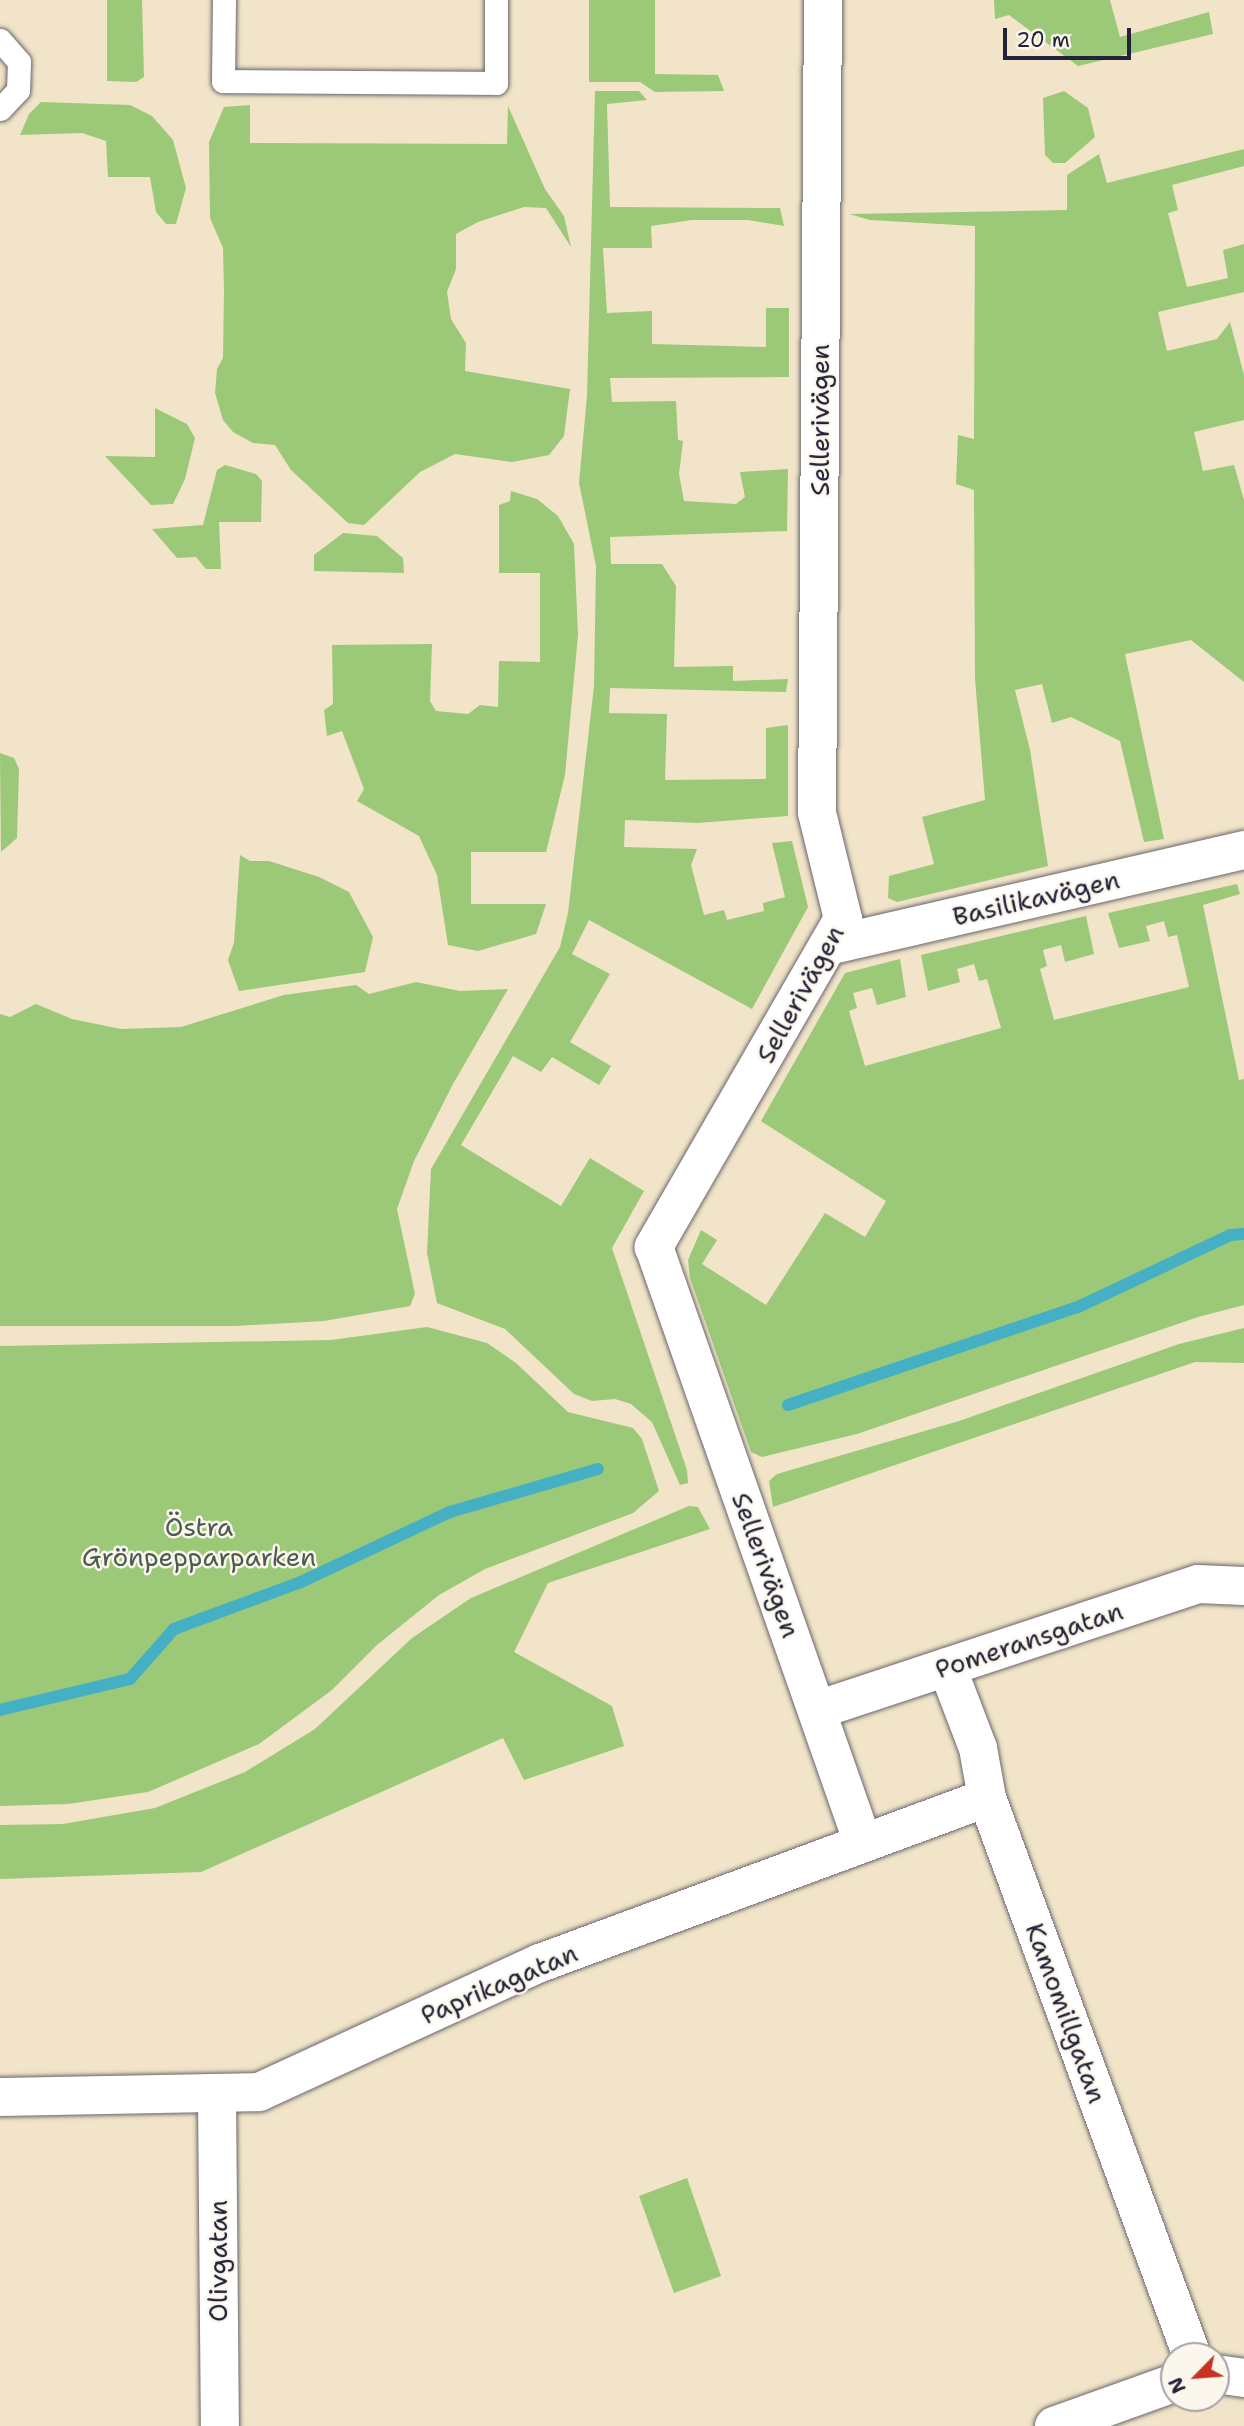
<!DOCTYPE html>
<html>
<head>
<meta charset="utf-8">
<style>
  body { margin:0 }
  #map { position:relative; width:1244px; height:2426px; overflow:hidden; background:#f1e4c8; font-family:"Shantell Sans",sans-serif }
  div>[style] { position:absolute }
  .green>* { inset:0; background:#9bc978 }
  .stream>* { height:12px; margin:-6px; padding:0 6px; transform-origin:6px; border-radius:6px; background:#45b0c3 }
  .roads { filter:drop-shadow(0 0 2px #6a666c) drop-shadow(0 0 2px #6a666c) }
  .service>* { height:23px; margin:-11.5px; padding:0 11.5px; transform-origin:11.5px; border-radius:11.5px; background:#fff }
  .minor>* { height:38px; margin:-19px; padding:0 19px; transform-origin:19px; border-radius:19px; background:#fff }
  .tertiary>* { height:38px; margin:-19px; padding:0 19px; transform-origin:19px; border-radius:19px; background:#fff }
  span { translate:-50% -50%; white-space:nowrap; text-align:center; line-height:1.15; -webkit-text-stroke:5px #fbf7ec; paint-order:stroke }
  .street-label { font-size:26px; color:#22223b }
  .park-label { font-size:26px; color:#4c5c50 }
  .north { position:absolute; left:1160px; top:2342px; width:70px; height:70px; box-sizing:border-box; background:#fbf7ec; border:2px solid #a4a2a5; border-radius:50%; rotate:245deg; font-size:19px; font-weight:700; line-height:28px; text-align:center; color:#22223b }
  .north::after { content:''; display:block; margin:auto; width:24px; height:32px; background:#c8321e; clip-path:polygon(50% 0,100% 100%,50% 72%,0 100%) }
  .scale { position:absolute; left:1003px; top:28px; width:128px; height:32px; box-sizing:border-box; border:4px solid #22223b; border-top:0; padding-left:9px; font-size:21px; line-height:24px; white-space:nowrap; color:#22223b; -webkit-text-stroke:5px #fbf7ec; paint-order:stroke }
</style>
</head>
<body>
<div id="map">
  <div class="green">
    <div style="clip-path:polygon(107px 0,142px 0,144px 77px,136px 82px,107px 81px)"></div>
    <div style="clip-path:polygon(589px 0,655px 0,655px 74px,718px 75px,724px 91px,655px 92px,640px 82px,589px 82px)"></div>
    <div style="clip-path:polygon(994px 0,1110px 0,1120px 37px,1209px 12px,1213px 34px,1078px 66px,1009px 15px,995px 19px)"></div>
    <div style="clip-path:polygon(595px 91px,639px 91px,647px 100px,607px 104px,610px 207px,780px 208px,784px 226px,748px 220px,692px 220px,651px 226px,652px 248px,603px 248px,607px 313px,652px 311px,652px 344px,766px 347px,766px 308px,789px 308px,789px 377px,610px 378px,612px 402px,676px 401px,678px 440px,683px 441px,679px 474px,684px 501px,736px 504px,745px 497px,740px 472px,788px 469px,787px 531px,610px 537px,611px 564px,662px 564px,676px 586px,674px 667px,733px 666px,733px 681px,788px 679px,786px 692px,610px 688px,609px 713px,667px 714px,665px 780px,766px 779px,766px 728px,788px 725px,788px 816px,698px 823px,625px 820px,624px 847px,697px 849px,691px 865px,704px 915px,724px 910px,727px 920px,764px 911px,763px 903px,785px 897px,772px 843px,792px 841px,808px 907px,752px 1009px,589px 920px,572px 954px,610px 974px,570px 1042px,611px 1066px,599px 1085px,552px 1057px,541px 1072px,513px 1056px,461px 1145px,561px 1206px,590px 1158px,644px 1191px,612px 1248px,687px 1470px,688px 1483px,680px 1485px,652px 1422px,631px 1404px,615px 1399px,592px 1401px,574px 1394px,505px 1329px,437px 1303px,427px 1253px,431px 1169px,560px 947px,568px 913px,594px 686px,596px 566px,579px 483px,587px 396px)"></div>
    <div style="clip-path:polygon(1064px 91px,1088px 108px,1095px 137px,1065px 163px,1053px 163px,1045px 155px,1043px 98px)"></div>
    <div style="clip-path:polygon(41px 102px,130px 105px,152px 116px,173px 140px,186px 188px,176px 224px,166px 224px,156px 212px,150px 177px,108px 177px,106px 141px,82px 133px,20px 135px,29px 114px)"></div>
    <div style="clip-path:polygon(250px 105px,250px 143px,507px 144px,508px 106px,545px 189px,564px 216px,571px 247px,546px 208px,524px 207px,478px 222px,456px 234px,456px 269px,447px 292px,451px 319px,466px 343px,465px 371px,570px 389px,564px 436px,549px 455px,512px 462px,455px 454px,420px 472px,364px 525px,348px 523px,291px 470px,275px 445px,253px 443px,233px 432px,223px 420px,215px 393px,217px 369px,223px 358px,224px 291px,223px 248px,210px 218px,209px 142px,224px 107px)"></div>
    <div style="clip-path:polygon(1244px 149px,1244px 166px,1172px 185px,1178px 210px,1168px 213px,1187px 287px,1228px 278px,1223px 250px,1244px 244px,1244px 292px,1158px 312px,1167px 351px,1217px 339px,1230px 322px,1244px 375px,1244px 420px,1194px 432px,1203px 471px,1234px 465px,1244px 500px,1244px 682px,1191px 640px,1125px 654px,1164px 839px,1144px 842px,1120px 741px,1071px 717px,1052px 723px,1042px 684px,1015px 690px,1030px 750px,1048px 866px,897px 902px,888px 898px,889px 876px,934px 864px,922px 817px,985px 800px,975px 679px,974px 490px,956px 484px,958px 435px,974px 439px,975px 226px,870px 220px,849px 214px,1067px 210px,1067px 175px,1099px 154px,1107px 183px)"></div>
    <div style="clip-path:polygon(155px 408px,187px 424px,195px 438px,185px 479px,173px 504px,151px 505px,105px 456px,155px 457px)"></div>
    <div style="clip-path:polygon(225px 465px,256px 474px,262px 481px,261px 522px,219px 522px,221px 569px,206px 569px,196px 557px,177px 558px,152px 529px,203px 525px,217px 470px)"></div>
    <div style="clip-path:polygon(511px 491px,537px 499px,558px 516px,574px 544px,578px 635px,565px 775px,546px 852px,471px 852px,471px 904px,546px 904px,536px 934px,478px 951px,448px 945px,437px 875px,419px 836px,357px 801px,364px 789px,342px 731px,327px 736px,324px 710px,333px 704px,332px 645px,432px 644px,430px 701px,436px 711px,468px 714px,480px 705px,498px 707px,499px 661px,540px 662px,540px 573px,499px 573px,499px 505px,510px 501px)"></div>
    <div style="clip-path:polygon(343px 533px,377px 536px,403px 558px,404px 573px,314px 571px,314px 555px)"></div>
    <div style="clip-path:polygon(0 753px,14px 758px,19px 769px,17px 838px,1px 852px)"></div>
    <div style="clip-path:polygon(240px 855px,250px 861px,269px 861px,319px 877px,349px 892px,373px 937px,365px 972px,239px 991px,228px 960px,234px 943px)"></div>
    <div style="clip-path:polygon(1237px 884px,1240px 894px,1203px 905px,1239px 1080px,1244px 1079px,1244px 1305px,1198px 1317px,857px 1434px,762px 1457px,751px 1452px,690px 1278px,688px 1260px,701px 1230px,717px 1240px,702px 1264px,766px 1305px,825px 1213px,865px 1237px,886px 1201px,761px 1121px,845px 973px,900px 959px,906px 997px,877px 1005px,872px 988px,853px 993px,857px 1008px,849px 1011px,865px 1066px,1001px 1028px,987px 979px,979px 981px,974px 964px,957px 969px,960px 982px,928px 991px,921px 955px,1086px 916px,1094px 954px,1065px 962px,1061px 945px,1043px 950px,1047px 966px,1040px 969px,1054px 1020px,1189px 987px,1177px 935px,1168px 937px,1164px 921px,1146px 926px,1150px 941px,1119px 948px,1108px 913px)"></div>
    <div style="clip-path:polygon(416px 982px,460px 991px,508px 989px,453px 1084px,414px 1161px,397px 1209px,415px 1294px,410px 1306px,324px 1321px,235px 1326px,0 1326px,0 1014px,10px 1017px,36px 1004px,72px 1019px,121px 1029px,181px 1027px,284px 995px,356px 985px,369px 994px)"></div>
    <div style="clip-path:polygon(427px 1327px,487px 1343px,516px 1363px,568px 1412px,633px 1428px,642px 1439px,659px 1491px,633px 1513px,485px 1569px,439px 1595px,377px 1645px,332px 1690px,259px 1744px,148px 1792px,68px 1804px,0 1806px,0 1346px,331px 1340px)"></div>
    <div style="clip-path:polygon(1244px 1328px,1244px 1363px,1195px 1362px,773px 1507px,769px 1481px,777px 1474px,959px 1421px,1179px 1344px)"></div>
    <div style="clip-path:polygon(689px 1506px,698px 1507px,710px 1529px,548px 1583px,514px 1652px,612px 1706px,624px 1746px,524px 1780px,503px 1738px,201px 1872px,0 1879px,0 1825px,63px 1824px,155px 1808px,245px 1772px,315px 1729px,412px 1638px,471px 1598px)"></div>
    <div style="clip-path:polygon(687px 2178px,721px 2276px,674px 2293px,639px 2196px)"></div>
  </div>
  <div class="stream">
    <div style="left:788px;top:1405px;width:306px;rotate:-18.7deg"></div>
    <div style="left:1078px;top:1307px;width:168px;rotate:-25.3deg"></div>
    <div style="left:1230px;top:1235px;width:14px;rotate:-4deg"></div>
    <div style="left:0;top:1710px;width:134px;rotate:-13.4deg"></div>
    <div style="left:130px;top:1679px;width:67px;rotate:-48.7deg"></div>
    <div style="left:174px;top:1629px;width:135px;rotate:-20.3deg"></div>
    <div style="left:301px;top:1582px;width:165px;rotate:-25.2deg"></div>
    <div style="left:450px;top:1512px;width:154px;rotate:-16.2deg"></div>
  </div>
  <div class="roads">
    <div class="service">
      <div style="left:224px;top:0;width:81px;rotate:90.7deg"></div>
      <div style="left:223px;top:81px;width:273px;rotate:0.4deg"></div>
      <div style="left:496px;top:83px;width:83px;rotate:-90deg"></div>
      <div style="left:0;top:40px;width:29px;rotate:49deg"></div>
      <div style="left:19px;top:62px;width:28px;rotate:92deg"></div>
      <div style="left:18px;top:90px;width:26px;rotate:133deg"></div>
    </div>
    <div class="minor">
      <div style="left:823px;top:0;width:813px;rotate:90.42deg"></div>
      <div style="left:817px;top:813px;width:109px;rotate:76.2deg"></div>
      <div style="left:843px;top:919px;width:379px;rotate:120deg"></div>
      <div style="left:654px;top:1247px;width:632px;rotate:70.68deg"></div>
      <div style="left:828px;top:946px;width:427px;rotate:-13deg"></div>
      <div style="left:947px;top:1667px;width:87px;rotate:69.1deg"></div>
      <div style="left:978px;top:1748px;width:51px;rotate:79.8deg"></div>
      <div style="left:987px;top:1798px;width:594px;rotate:69.83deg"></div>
      <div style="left:817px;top:1710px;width:401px;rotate:-18.3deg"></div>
      <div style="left:1198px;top:1584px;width:46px;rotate:2.5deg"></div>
      <div style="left:217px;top:2095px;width:331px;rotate:89.5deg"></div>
      <div style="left:0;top:2097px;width:259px;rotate:-1.1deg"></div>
      <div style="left:259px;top:2092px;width:309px;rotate:-24.7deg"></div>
      <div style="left:540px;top:1963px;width:476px;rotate:-20.3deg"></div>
    </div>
    <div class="tertiary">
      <div style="left:1216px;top:2374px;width:28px;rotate:8deg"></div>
      <div style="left:1054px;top:2426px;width:127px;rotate:-19.7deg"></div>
    </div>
  </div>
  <div class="street-label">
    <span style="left:820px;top:420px;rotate:-90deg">Sellerivägen</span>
    <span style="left:1036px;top:898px;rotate:-13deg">Basilikavägen</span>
    <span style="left:800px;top:994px;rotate:-61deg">Sellerivägen</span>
    <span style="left:766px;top:1565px;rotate:70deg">Sellerivägen</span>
    <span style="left:1029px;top:1640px;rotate:-18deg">Pomeransgatan</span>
    <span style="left:499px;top:1984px;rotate:-23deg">Paprikagatan</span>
    <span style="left:1066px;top:2013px;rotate:70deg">Kamomillgatan</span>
    <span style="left:218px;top:2261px;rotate:-90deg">Olivgatan</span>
  </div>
  <div class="park-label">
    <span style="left:199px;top:1542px">Östra<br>Grönpepparparken</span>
  </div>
  <div class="north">N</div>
  <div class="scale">20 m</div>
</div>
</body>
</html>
